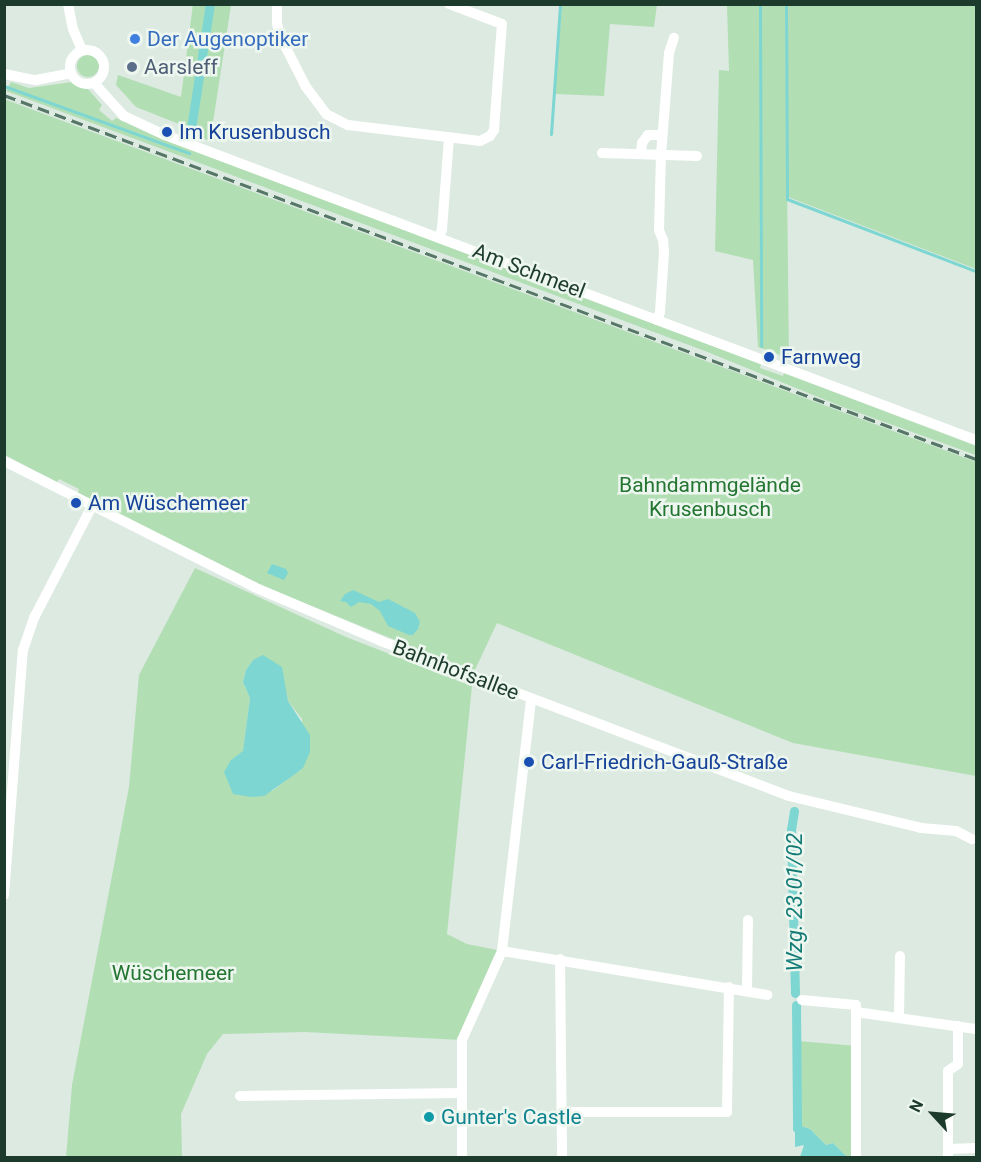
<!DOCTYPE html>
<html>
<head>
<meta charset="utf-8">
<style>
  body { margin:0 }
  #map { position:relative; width:981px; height:1162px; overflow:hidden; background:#dceae1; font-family:Roboto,sans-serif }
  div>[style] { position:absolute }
  .green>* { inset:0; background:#b2deb4 }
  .round { border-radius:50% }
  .water>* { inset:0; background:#7dd6d1 }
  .stream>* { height:3px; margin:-1.5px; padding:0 1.5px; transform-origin:1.5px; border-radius:1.5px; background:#7dd6d1 }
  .canal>* { height:9px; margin:-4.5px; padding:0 4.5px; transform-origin:4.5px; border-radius:4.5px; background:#7dd6d1 }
  .street>* { height:10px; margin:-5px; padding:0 5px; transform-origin:5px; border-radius:5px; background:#fff }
  .street>.ring { margin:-5px; padding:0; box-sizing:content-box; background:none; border:10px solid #fff; border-radius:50% }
  .rail>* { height:3px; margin-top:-1.5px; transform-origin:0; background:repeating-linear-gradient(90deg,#567767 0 12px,transparent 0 18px) }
  .dots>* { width:16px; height:16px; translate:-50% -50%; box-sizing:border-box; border:3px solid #edf7ef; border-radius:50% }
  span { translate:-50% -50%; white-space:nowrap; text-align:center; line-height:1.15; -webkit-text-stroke:5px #edf7ef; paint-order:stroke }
  .shop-label { font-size:21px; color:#366cbe }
  .left { translate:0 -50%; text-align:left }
  .service-label { font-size:21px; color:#4e5e75 }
  .transit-label { font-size:21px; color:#164399 }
  .street-label { font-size:21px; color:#1d3b2c }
  .park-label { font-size:21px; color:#237531 }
  .culture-label { font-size:21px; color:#0d838f }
  .water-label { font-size:22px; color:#127b76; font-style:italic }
  .frame { position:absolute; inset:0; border:6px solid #1d3b2c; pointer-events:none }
  .north { position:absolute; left:903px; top:1084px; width:60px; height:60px; -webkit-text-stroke:4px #edf7ef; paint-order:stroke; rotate:296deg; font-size:16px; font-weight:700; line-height:24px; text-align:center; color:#1d3b2c }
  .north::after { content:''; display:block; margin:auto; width:21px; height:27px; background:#1d3b2c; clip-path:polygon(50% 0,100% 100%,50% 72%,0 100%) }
</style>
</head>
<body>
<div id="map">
  <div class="green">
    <div style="clip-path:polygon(193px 4px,231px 5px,210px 142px,184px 126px,136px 107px,116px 85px,118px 75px,181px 97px)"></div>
    <div style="clip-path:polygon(562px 5px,657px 5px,654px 27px,610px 24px,604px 96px,555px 94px)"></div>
    <div style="clip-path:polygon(727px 5px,785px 5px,789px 358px,758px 347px,753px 260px,715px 251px,719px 70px,729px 71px)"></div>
    <div style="clip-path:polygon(787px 5px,976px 5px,976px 269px,788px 197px)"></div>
    <div class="round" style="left:77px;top:55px;width:22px;height:22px"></div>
    <div style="clip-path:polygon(11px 82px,29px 88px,72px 82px,88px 89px,102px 105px,99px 110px,112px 121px,116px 118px,157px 137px,761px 364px,760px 368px,783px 376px,784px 373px,976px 446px,976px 455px,843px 407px,705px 351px,6px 91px)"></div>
    <div style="clip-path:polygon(4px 99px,976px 462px,976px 776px,793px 743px,497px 623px,474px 672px,255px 583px,78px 493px,79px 489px,59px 479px,57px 482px,5px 455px)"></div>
    <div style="clip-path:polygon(evenodd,195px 568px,346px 637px,472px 686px,447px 934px,467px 944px,502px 951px,462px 1040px,304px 1032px,223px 1034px,207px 1054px,181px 1114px,182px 1157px,66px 1158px,72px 1085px,129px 787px,139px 675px,195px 568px,253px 660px,285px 686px,288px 701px,302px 719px,303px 768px,272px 791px,231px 760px,243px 752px,250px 698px,243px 682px,246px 670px,253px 660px)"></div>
    <div style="clip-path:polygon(798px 1041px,857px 1046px,852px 1157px,847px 1157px,833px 1143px,826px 1145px,810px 1129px,795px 1124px)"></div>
  </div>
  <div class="water">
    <div style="clip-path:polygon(272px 564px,286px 569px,288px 573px,284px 580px,267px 573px)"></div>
    <div style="clip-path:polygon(353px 590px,379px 602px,388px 599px,415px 613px,420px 622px,418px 629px,413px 635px,409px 635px,388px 626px,380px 611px,371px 604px,359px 602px,351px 607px,346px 602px,340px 601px,345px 594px)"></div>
    <div style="clip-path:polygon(263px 655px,282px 667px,288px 701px,310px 735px,310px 752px,303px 768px,294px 775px,264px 796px,251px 797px,233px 794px,224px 772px,231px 760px,243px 751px,250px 698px,243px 682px,246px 670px,253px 660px)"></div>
    <div style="clip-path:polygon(795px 1124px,810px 1129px,826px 1145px,833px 1143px,847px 1157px,800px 1157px,804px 1145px,795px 1147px)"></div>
  </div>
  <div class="stream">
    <div style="left:760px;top:4px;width:342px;rotate:89.8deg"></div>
    <div style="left:786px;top:4px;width:195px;rotate:89.7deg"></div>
    <div style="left:787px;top:199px;width:202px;rotate:20.9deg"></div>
    <div style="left:4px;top:86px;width:197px;rotate:19.9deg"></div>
    <div style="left:551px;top:134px;width:130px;rotate:-86deg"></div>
  </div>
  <div class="canal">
    <div style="left:191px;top:129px;width:126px;rotate:-81.4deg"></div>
    <div style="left:794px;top:811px;width:18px;rotate:99deg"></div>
    <div style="left:791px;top:829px;width:164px;rotate:88.6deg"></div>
    <div style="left:796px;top:1005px;width:123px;rotate:89.5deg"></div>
    <div style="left:797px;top:1128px;width:6px;rotate:39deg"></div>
  </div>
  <div class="street">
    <div style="left:68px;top:4px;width:25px;rotate:79deg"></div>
    <div style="left:73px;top:29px;width:23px;rotate:67deg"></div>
    <div style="left:277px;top:4px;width:20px;rotate:90deg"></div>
    <div style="left:277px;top:24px;width:15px;rotate:74deg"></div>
    <div style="left:281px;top:38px;width:55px;rotate:63deg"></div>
    <div style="left:306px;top:87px;width:34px;rotate:53deg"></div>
    <div style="left:326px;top:114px;width:25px;rotate:27deg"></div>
    <div style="left:348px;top:125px;width:133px;rotate:6.9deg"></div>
    <div style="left:480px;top:141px;width:11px;rotate:-27deg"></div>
    <div style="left:490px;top:136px;width:7px;rotate:-56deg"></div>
    <div style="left:494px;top:130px;width:106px;rotate:-85.7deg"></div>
    <div style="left:502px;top:24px;width:57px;rotate:-159.3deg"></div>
    <div class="ring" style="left:70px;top:50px;width:24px;height:24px"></div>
    <div style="left:4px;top:74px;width:33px;rotate:11deg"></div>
    <div style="left:36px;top:80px;width:36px;rotate:-11deg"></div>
    <div style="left:94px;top:83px;width:45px;rotate:47.7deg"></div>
    <div style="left:124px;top:116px;width:45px;rotate:24.9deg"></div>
    <div style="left:165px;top:135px;width:866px;rotate:20.61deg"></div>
    <div style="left:602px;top:153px;width:95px;rotate:1.8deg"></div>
    <div style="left:641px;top:154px;width:11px;rotate:-85deg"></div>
    <div style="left:642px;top:143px;width:10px;rotate:-53deg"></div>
    <div style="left:648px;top:135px;width:14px"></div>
    <div style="left:439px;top:237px;width:9px;rotate:-69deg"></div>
    <div style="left:442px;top:229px;width:90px;rotate:-85.6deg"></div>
    <div style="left:657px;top:320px;width:9px;rotate:-69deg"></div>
    <div style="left:660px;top:312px;width:59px;rotate:-86.1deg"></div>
    <div style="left:664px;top:253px;width:13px;rotate:-94deg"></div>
    <div style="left:663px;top:240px;width:11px;rotate:-112deg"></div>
    <div style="left:659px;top:230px;width:75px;rotate:-88.5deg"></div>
    <div style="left:661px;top:155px;width:102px;rotate:-85.5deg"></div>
    <div style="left:669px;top:53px;width:16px;rotate:-72deg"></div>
    <div style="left:4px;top:461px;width:280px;rotate:26.7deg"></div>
    <div style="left:254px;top:587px;width:138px;rotate:23deg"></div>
    <div style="left:381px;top:641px;width:436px;rotate:20.8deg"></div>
    <div style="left:789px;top:796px;width:136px;rotate:13.6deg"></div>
    <div style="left:921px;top:828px;width:35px;rotate:5deg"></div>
    <div style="left:956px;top:831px;width:18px;rotate:27deg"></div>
    <div style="left:4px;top:895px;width:246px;rotate:-85.6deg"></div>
    <div style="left:23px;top:650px;width:36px;rotate:-71deg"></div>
    <div style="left:35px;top:616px;width:124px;rotate:-62.6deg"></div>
    <div style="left:502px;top:951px;width:269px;rotate:9.4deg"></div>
    <div style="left:560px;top:959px;width:199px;rotate:89.4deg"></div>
    <div style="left:747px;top:991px;width:71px;rotate:-89.2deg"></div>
    <div style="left:802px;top:1000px;width:54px;rotate:5.3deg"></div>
    <div style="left:856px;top:1005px;width:153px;rotate:90deg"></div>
    <div style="left:856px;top:1012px;width:121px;rotate:8.1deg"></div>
    <div style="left:899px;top:1017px;width:61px;rotate:-89.1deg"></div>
    <div style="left:240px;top:1096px;width:222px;rotate:-0.8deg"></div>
    <div style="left:562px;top:1112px;width:165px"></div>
    <div style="left:727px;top:1112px;width:125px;rotate:-89.1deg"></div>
    <div style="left:948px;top:1149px;width:78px;rotate:-90deg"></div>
    <div style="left:948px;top:1071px;width:12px;rotate:-35deg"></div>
    <div style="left:958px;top:1064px;width:38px;rotate:-90deg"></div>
    <div style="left:462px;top:1158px;width:118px;rotate:-90deg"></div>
    <div style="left:462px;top:1040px;width:98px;rotate:-65.8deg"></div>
    <div style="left:502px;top:951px;width:253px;rotate:-83.4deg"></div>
    <div style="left:948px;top:1158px;width:9px;rotate:-90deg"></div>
    <div style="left:948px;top:1149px;width:28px;rotate:-2deg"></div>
  </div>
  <div class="rail">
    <div style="left:4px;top:95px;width:1038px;rotate:20.53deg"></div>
  </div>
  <div class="dots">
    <div style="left:135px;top:39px;background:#3f7fe0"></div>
    <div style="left:132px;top:67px;background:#5c6f8a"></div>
    <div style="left:167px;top:132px;background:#1a4fb4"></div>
    <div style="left:769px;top:357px;background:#1a4fb4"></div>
    <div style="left:76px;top:503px;background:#1a4fb4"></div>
    <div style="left:529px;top:762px;background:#1a4fb4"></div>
    <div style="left:429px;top:1117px;background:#0f9aa8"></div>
  </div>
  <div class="shop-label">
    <span class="left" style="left:147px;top:39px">Der Augenoptiker</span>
  </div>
  <div class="service-label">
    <span class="left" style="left:144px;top:67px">Aarsleff</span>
  </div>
  <div class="transit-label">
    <span class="left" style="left:179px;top:132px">Im Krusenbusch</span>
    <span class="left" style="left:781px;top:357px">Farnweg</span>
    <span class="left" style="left:88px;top:503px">Am Wüschemeer</span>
    <span class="left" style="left:541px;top:762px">Carl-Friedrich-Gauß-Straße</span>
  </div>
  <div class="street-label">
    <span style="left:529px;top:271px;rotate:21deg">Am Schmeel</span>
    <span style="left:456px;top:670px;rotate:21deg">Bahnhofsallee</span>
  </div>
  <div class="park-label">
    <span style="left:710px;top:497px">Bahndammgelände<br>Krusenbusch</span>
    <span style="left:173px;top:973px">Wüschemeer</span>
  </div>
  <div class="culture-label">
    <span class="left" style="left:441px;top:1117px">Gunter's Castle</span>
  </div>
  <div class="water-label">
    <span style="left:795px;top:902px;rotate:-90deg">Wzg. 23.01/02</span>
  </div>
  <div class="frame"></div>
  <div class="north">N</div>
</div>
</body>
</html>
